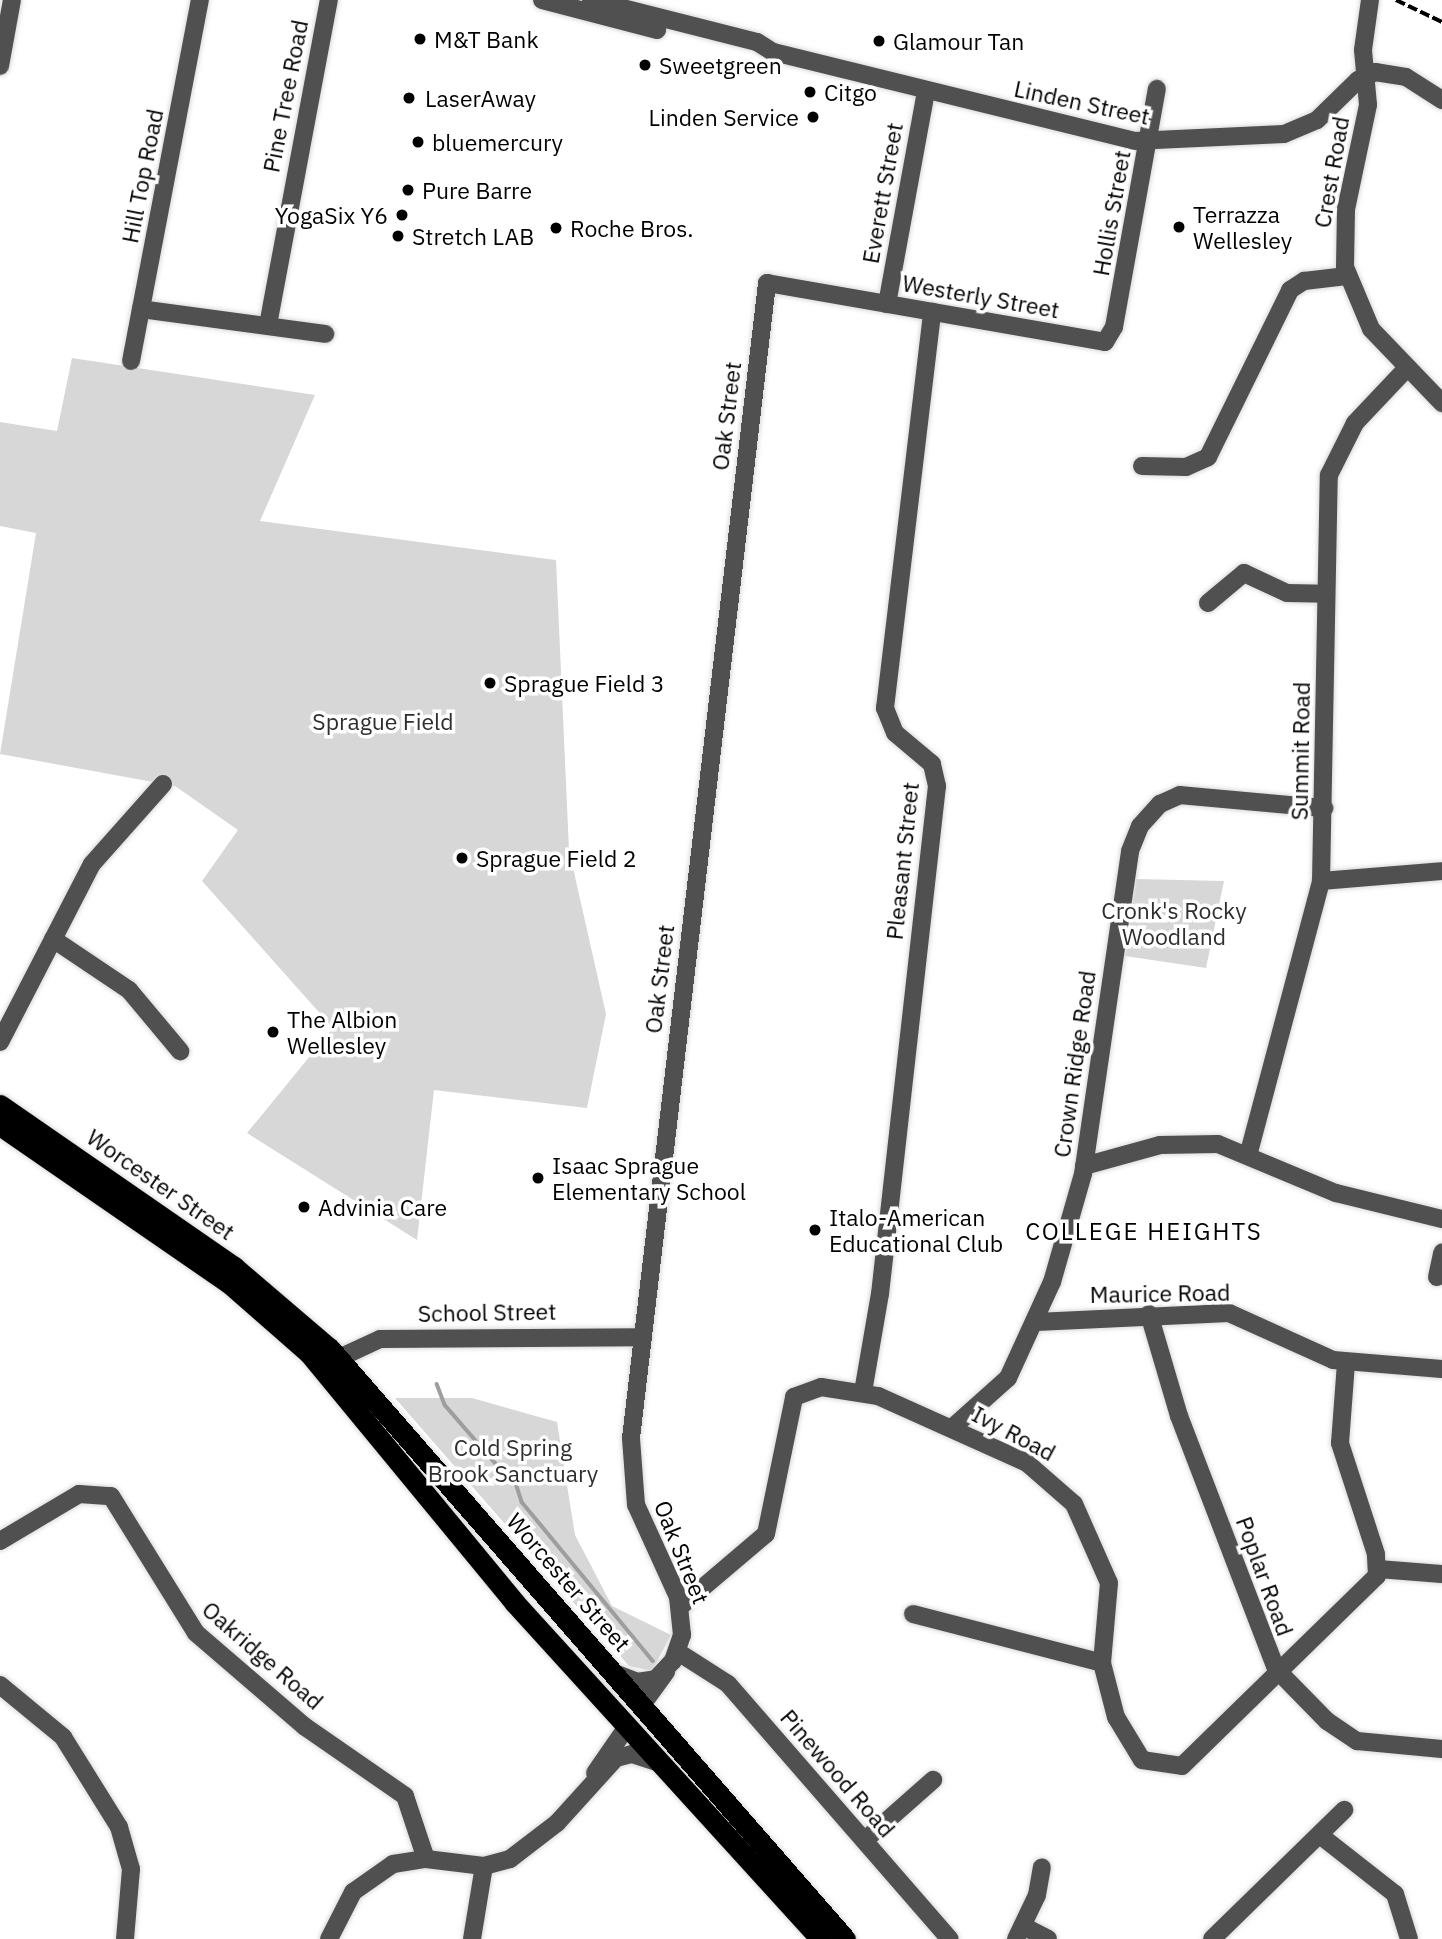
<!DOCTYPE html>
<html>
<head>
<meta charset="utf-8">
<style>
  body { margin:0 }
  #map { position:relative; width:1442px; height:1939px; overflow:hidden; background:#fff; font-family:"IBM Plex Sans",sans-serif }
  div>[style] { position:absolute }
  .green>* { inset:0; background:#d7d7d7 }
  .stream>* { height:3.5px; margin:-1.75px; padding:0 1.75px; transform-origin:1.75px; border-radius:1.75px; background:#9e9e9e }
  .roads { filter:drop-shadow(0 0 2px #dbdbdb) drop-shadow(0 0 2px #dbdbdb) }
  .minor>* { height:18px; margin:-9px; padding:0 9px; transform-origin:9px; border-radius:9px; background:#505050 }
  .highway>* { height:21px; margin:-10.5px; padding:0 10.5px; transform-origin:10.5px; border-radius:10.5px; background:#000 }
  .rail>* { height:3.5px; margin-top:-1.75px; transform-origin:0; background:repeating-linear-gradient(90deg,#000 0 10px,transparent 0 13.5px) }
  .dots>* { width:19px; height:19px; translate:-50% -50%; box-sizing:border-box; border:4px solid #fff; border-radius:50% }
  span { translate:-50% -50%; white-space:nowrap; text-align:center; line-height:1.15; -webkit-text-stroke:7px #fff; paint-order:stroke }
  .poi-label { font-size:23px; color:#000 }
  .left { translate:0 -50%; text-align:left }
  .right { translate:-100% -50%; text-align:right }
  .street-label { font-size:23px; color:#000 }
  .park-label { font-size:23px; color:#2e2e2e }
  .neighbourhood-label { font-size:24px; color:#000; letter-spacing:2px }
</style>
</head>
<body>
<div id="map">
  <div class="green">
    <div style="clip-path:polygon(72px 358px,315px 395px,260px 521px,556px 560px,569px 850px,606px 1014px,587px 1108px,434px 1090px,417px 1240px,247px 1133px,333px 1028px,202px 881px,238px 830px,175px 786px,0 754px,36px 533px,0 526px,0 422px,57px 431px)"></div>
    <div style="clip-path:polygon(1136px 879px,1224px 881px,1206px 968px,1125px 956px)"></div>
    <div style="clip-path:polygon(395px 1398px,472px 1398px,557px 1422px,575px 1535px,612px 1606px,671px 1635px,652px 1671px,629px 1666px)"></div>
  </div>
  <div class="stream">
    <div style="left:437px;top:1384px;width:22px;rotate:69deg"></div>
    <div style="left:445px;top:1405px;width:79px;rotate:49.1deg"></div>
    <div style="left:497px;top:1465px;width:16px;rotate:22deg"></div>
    <div style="left:512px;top:1471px;width:33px;rotate:72deg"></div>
    <div style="left:522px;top:1502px;width:206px;rotate:50.5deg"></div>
  </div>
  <div class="roads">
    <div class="minor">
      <div style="left:542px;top:0;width:119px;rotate:14.6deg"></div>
      <div style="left:591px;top:0;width:171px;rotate:14.2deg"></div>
      <div style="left:757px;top:42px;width:19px;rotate:32deg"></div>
      <div style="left:773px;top:52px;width:372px;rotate:13.8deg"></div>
      <div style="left:1134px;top:141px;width:150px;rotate:-2.7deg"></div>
      <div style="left:1284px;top:134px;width:36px;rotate:-23deg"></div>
      <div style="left:1317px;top:120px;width:57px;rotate:-44.3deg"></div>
      <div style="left:1358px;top:80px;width:19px;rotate:-25deg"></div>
      <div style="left:1375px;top:72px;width:31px;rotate:9deg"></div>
      <div style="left:1406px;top:77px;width:43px;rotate:32.6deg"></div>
      <div style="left:1370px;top:0;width:50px;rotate:98deg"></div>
      <div style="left:1363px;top:50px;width:55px;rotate:84.8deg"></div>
      <div style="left:1368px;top:105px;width:106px;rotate:101.9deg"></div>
      <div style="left:1346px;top:209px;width:58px;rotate:91deg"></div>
      <div style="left:1345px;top:267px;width:67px;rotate:67.2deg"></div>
      <div style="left:1371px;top:329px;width:103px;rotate:46.2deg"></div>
      <div style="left:0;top:66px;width:67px;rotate:-79.7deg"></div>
      <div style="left:887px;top:304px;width:217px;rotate:-79.6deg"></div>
      <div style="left:141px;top:309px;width:186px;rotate:7.7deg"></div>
      <div style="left:268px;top:325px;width:331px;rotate:-79.4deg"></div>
      <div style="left:131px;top:361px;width:368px;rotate:-79.2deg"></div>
      <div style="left:1142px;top:466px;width:44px;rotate:1.3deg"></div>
      <div style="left:1186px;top:467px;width:24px;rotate:-24deg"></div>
      <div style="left:1208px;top:457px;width:186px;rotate:-63.8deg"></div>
      <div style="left:1290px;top:290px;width:17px;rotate:-33deg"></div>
      <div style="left:1304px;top:281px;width:43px;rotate:-6.6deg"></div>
      <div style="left:1208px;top:603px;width:47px;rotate:-39.8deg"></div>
      <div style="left:1244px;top:573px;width:47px;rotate:24.9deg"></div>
      <div style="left:1287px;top:593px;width:39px;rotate:1deg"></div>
      <div style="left:1321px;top:881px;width:121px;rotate:-4.7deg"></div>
      <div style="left:53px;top:939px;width:92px;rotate:33.9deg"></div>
      <div style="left:129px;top:990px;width:80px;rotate:50.1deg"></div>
      <div style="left:0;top:1042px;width:200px;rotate:-62.7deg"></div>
      <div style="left:92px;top:864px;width:107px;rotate:-48.4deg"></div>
      <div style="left:1249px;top:1152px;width:280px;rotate:-75.1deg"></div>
      <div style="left:1321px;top:881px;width:406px;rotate:-88.9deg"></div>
      <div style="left:1329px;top:475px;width:58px;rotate:-63.4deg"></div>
      <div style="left:1355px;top:423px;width:76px;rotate:-46.6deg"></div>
      <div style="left:1084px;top:1166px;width:79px;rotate:-15.4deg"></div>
      <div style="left:1160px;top:1145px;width:58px;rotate:-1deg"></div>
      <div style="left:1218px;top:1144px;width:128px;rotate:22.6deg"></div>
      <div style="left:1336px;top:1193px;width:109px;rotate:13.8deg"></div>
      <div style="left:1437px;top:1277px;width:25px;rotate:-78deg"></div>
      <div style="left:1149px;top:1314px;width:106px;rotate:73.6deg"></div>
      <div style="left:1179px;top:1416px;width:271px;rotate:69deg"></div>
      <div style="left:1276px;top:1669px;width:73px;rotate:45.6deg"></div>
      <div style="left:1327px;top:1721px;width:36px;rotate:34deg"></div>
      <div style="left:1357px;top:1741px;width:85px;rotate:5.4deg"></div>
      <div style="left:1036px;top:1322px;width:193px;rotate:-2.7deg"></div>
      <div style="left:1229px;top:1313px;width:114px;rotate:24.3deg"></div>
      <div style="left:1333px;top:1360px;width:109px;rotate:4.7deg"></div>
      <div style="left:339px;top:1358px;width:45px;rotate:-24.9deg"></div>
      <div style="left:380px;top:1339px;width:261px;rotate:-0.4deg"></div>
      <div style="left:863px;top:1392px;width:99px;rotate:-80.2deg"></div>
      <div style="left:880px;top:1294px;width:511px;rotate:-83.6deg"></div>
      <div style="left:937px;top:786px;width:23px;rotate:-103deg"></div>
      <div style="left:932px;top:764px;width:48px;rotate:-140deg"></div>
      <div style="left:895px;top:733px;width:27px;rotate:-112deg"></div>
      <div style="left:885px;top:708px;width:399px;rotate:-83.2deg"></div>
      <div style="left:952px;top:1428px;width:75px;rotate:-41.8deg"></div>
      <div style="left:1008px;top:1378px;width:106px;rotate:-65.4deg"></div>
      <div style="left:1052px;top:1282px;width:112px;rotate:-74deg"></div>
      <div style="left:1083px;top:1174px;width:326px;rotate:-81.7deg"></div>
      <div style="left:1130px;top:851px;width:27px;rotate:-68deg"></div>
      <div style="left:1140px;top:826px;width:30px;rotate:-48deg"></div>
      <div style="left:1160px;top:804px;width:22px;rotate:-24deg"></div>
      <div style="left:1180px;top:795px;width:145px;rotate:5.2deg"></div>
      <div style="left:0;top:1541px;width:92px;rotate:-30.7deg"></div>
      <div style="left:79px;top:1494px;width:32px;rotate:4deg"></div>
      <div style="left:111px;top:1496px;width:161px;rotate:58.2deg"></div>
      <div style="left:196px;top:1633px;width:143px;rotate:40.7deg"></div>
      <div style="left:304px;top:1726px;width:123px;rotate:34.7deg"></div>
      <div style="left:405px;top:1796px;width:66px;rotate:71.6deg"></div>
      <div style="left:1378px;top:1569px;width:64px;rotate:4.5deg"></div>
      <div style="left:681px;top:1606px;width:111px;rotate:-40.3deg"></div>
      <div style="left:766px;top:1534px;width:140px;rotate:-78.4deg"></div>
      <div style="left:794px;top:1397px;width:29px;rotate:-20deg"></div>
      <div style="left:821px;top:1387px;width:58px;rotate:9deg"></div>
      <div style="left:878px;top:1396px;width:163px;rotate:24.2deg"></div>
      <div style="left:1027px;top:1463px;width:62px;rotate:41.1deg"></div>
      <div style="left:1074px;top:1504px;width:86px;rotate:66.1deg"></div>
      <div style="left:1109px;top:1583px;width:80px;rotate:95deg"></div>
      <div style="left:1102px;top:1663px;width:56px;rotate:75.5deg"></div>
      <div style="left:1116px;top:1717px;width:50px;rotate:58.8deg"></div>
      <div style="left:1142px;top:1760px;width:40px;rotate:8.5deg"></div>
      <div style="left:1182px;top:1766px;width:272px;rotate:-44.3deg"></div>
      <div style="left:1377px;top:1576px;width:22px;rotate:-93deg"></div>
      <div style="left:1376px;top:1554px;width:117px;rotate:-108deg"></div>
      <div style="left:1340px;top:1443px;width:80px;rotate:-85.7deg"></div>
      <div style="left:913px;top:1614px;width:195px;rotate:14.5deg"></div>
      <div style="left:678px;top:1652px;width:59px;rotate:32.6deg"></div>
      <div style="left:728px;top:1684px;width:338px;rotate:49deg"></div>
      <div style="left:614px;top:1673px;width:25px;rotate:21deg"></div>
      <div style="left:637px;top:1682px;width:19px;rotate:-9deg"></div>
      <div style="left:656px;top:1679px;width:25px;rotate:-47deg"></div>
      <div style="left:673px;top:1661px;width:28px;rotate:-71deg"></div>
      <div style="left:682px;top:1635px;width:38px;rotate:-96deg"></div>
      <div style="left:678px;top:1597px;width:101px;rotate:-114.5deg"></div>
      <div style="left:636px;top:1505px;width:67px;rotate:-94.3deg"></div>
      <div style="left:631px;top:1438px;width:1163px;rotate:-83.28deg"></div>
      <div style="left:767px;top:283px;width:343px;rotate:9.9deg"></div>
      <div style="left:1105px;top:342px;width:17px;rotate:-59deg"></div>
      <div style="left:1114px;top:327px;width:242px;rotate:-79.8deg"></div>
      <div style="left:0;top:1685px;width:82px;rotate:39.5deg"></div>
      <div style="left:63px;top:1737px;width:106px;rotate:58.1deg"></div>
      <div style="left:119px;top:1827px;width:44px;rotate:74.1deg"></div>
      <div style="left:131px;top:1869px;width:70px;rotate:94.9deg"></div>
      <div style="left:642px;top:1705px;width:41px;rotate:-54deg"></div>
      <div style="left:595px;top:1773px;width:55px;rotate:-55.4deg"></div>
      <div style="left:1321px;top:1836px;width:94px;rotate:38.1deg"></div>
      <div style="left:1395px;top:1894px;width:47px;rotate:72.7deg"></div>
      <div style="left:865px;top:1840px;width:91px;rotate:-41.4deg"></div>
      <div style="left:1023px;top:1926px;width:28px;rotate:27deg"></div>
      <div style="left:329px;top:1939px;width:53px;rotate:-62.9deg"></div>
      <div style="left:353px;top:1892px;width:49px;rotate:-35deg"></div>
      <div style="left:393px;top:1864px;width:33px;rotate:-9deg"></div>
      <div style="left:426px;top:1859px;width:58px;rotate:6.9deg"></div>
      <div style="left:484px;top:1866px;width:27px;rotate:-15deg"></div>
      <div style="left:510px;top:1859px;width:59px;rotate:-37.5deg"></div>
      <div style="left:557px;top:1823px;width:88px;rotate:-47.8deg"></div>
      <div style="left:616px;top:1758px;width:16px;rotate:-14deg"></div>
      <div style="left:632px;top:1754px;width:28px;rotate:18deg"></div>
      <div style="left:472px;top:1939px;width:74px;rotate:-80.7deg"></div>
      <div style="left:1016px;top:1939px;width:49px;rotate:-64.5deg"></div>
      <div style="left:1037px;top:1895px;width:28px;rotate:-80deg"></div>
      <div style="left:1212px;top:1939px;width:185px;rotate:-44.3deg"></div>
    </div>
    <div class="highway">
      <div style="left:0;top:1105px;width:285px;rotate:34.7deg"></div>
      <div style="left:234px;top:1267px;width:126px;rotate:40.5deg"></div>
      <div style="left:330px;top:1349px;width:783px;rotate:48.88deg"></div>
      <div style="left:0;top:1125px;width:277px;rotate:34.6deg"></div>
      <div style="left:228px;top:1282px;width:108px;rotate:41.2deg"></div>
      <div style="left:309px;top:1353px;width:323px;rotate:50.5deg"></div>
      <div style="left:514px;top:1602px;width:456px;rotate:47.7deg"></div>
    </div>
  </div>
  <div class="rail">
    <div style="left:1396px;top:0;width:51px;rotate:25.6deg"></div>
  </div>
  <div class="dots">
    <div style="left:420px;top:39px;background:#000"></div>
    <div style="left:879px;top:41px;background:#000"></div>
    <div style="left:645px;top:65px;background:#000"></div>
    <div style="left:810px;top:92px;background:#000"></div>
    <div style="left:409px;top:98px;background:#000"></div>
    <div style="left:813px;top:117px;background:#000"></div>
    <div style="left:418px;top:142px;background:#000"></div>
    <div style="left:408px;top:190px;background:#000"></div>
    <div style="left:402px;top:215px;background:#000"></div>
    <div style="left:1179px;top:227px;background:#000"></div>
    <div style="left:556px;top:228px;background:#000"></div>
    <div style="left:398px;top:236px;background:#000"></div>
    <div style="left:490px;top:683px;background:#000"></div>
    <div style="left:462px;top:858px;background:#000"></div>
    <div style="left:273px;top:1032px;background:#000"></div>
    <div style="left:538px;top:1178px;background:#000"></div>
    <div style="left:304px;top:1207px;background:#000"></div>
    <div style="left:815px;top:1230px;background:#000"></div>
  </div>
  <div class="poi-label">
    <span class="left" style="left:434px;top:39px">M&amp;T Bank</span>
    <span class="left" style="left:893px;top:41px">Glamour Tan</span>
    <span class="left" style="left:659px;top:65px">Sweetgreen</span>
    <span class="left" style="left:824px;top:92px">Citgo</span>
    <span class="left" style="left:425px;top:98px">LaserAway</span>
    <span class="right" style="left:799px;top:117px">Linden Service</span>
    <span class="left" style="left:432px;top:142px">bluemercury</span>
    <span class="left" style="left:422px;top:190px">Pure Barre</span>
    <span class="left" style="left:1193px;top:227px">Terrazza<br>Wellesley</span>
    <span class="right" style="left:388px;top:215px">YogaSix Y6</span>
    <span class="left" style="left:570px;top:228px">Roche Bros.</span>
    <span class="left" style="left:412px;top:236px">Stretch LAB</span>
    <span class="left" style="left:504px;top:683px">Sprague Field 3</span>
    <span class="left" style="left:476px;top:858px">Sprague Field 2</span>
    <span class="left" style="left:287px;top:1032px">The Albion<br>Wellesley</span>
    <span class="left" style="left:552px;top:1178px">Isaac Sprague<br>Elementary School</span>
    <span class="left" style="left:318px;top:1207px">Advinia Care</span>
    <span class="left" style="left:829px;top:1230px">Italo-American<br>Educational Club</span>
  </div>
  <div class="street-label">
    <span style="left:285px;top:96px;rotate:-79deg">Pine Tree Road</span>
    <span style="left:1082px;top:102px;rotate:12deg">Linden Street</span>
    <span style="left:1331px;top:172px;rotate:-80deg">Crest Road</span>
    <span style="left:142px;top:176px;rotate:-79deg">Hill Top Road</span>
    <span style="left:882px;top:193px;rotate:-80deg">Everett Street</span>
    <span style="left:1111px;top:213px;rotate:-80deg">Hollis Street</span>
    <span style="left:981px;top:296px;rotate:10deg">Westerly Street</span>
    <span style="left:726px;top:416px;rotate:-83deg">Oak Street</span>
    <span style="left:1300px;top:751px;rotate:-89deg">Summit Road</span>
    <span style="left:902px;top:861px;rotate:-84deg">Pleasant Street</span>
    <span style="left:659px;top:979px;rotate:-83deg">Oak Street</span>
    <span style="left:1074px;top:1064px;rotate:-82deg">Crown Ridge Road</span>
    <span style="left:161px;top:1184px;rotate:35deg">Worcester Street</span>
    <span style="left:1160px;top:1293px;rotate:-1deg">Maurice Road</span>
    <span style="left:487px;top:1312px;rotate:-1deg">School Street</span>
    <span style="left:1014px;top:1433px;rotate:28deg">Ivy Road</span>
    <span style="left:682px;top:1552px;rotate:68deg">Oak Street</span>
    <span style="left:1265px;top:1576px;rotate:70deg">Poplar Road</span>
    <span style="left:569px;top:1582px;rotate:49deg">Worcester Street</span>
    <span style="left:263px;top:1655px;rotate:41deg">Oakridge Road</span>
    <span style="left:838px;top:1773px;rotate:49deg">Pinewood Road</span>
  </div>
  <div class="park-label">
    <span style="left:383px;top:721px">Sprague Field</span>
    <span style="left:1174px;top:923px">Cronk's Rocky<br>Woodland</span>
    <span style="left:513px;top:1460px">Cold Spring<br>Brook Sanctuary</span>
  </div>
  <div class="neighbourhood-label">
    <span style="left:1144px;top:1232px">COLLEGE HEIGHTS</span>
  </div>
</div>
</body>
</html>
